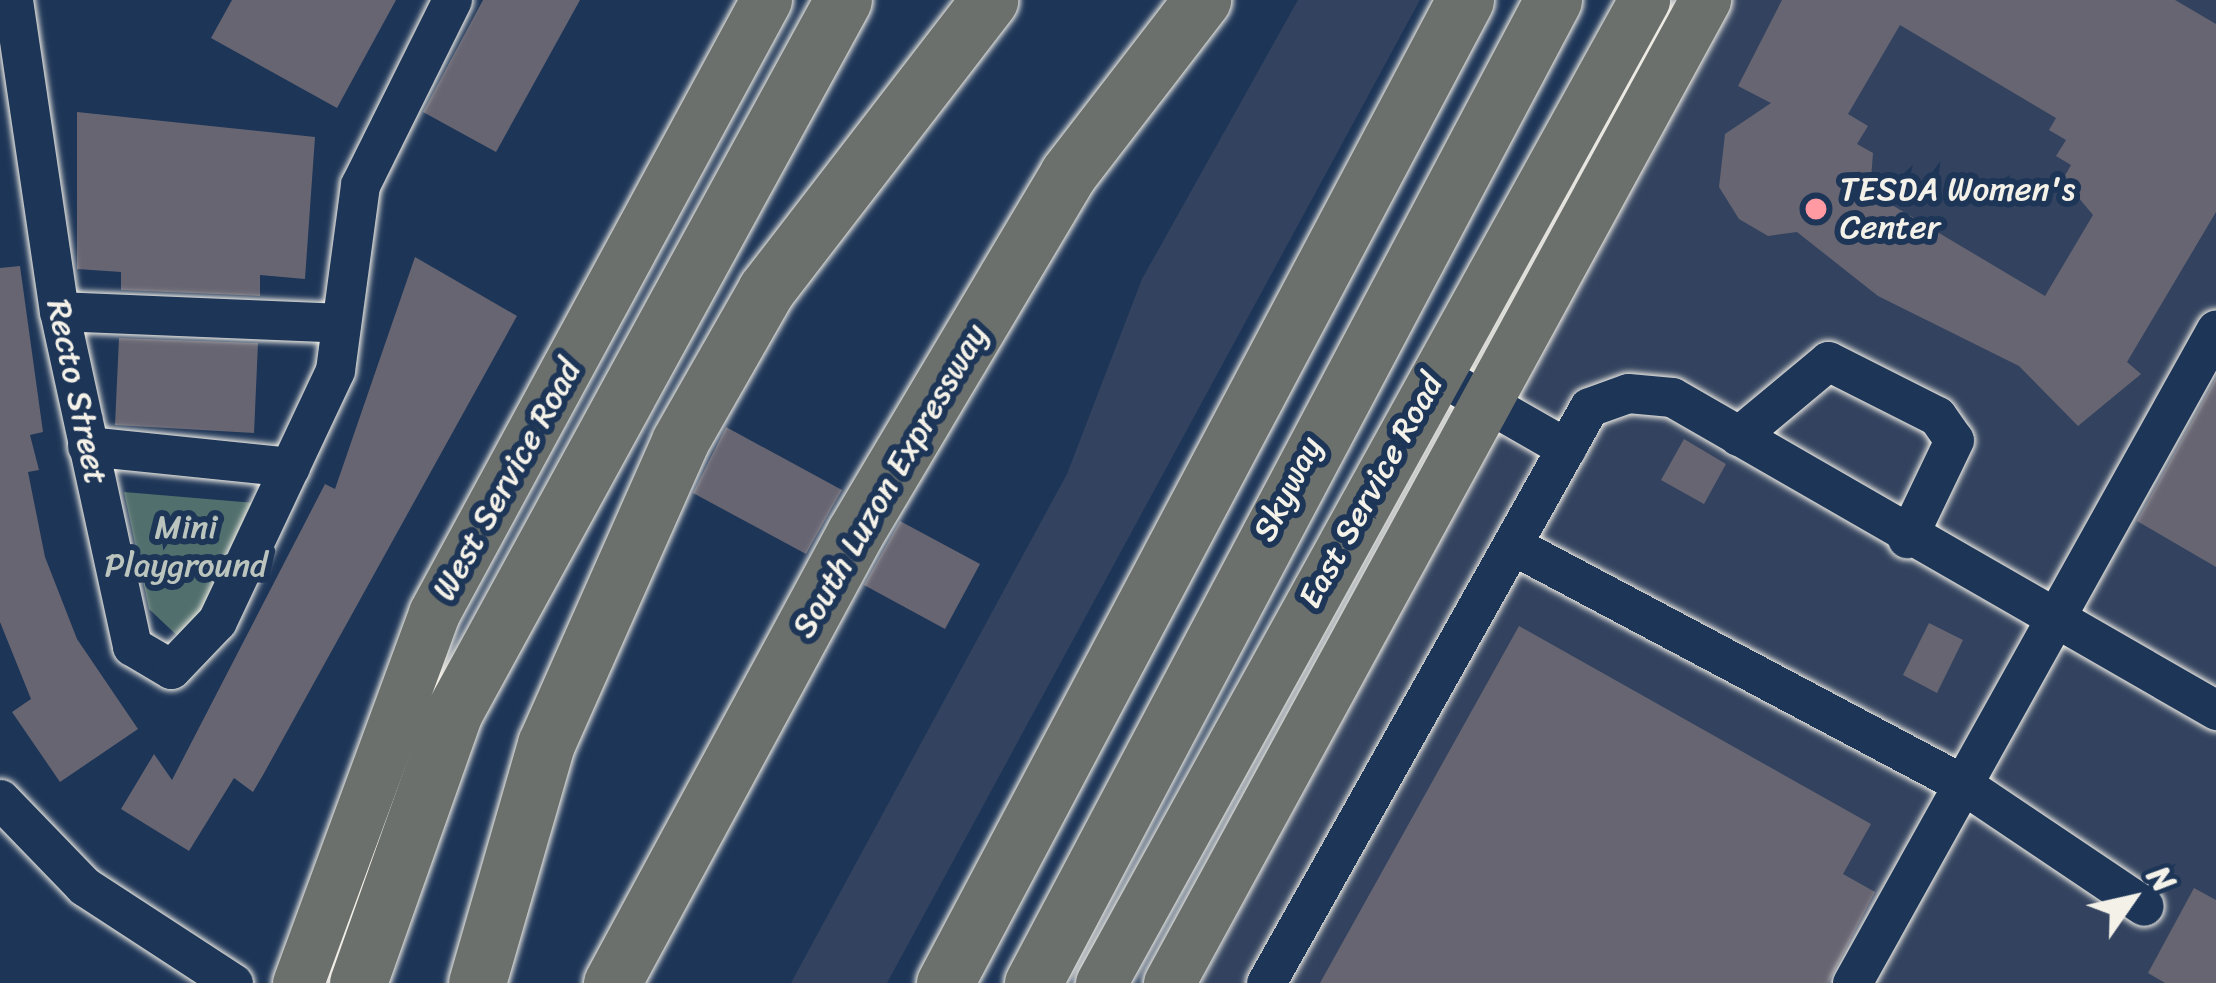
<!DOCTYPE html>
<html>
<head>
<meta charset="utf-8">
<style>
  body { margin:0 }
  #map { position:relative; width:2216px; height:983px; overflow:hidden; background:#1d3557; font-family:Sriracha,sans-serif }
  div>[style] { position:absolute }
  .built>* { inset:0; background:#33435f }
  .green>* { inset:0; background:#516f6d }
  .building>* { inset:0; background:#676572 }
  .roads { filter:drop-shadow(0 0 3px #f4f1e8) drop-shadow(0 0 3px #f4f1e8) }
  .minor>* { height:39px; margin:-19.5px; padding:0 19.5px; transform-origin:19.5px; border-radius:19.5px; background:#1d3557 }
  .major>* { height:51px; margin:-25.5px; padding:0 25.5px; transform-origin:25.5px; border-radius:25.5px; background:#6b706d }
  .highway>* { height:57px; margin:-28.5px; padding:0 28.5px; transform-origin:28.5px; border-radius:28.5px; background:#6b706d }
  .dots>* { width:33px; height:33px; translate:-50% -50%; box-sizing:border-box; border:6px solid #1d3557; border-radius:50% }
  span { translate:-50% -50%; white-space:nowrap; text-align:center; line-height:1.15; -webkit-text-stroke:12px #1d3557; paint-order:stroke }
  .poi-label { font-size:33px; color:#f4f1e8 }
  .left { translate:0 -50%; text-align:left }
  .street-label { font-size:33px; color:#f4f1e8 }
  .park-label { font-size:33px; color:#bbc4bd }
  .north { position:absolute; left:2072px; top:839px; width:120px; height:120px; -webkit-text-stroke:9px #1d3557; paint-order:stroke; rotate:56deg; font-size:33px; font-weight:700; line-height:48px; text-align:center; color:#f4f1e8 }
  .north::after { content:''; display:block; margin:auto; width:42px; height:54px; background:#f4f1e8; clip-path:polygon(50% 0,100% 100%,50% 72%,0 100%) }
</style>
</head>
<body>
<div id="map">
  <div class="built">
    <div style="clip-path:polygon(1298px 0,1420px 0,887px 983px,791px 983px,1067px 474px,1142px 279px)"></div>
    <div style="clip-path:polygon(1733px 0,2216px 0,2216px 983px,1201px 983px)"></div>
  </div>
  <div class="green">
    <div style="clip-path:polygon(124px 492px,255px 503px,185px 643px,149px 609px)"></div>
  </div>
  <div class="building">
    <div style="clip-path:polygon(232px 0,396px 0,337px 108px,211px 38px)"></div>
    <div style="clip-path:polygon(483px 0,580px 0,496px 152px,423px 112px)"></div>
    <div style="clip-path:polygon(evenodd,1782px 0,2175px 0,2216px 24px,2216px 212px,2127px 362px,2141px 374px,2078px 426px,2019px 366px,1878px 296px,1797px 232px,1768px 236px,1739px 219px,1719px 187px,1725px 134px,1771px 103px,1738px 86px,1782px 0,1900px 25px,2056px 118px,2049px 130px,2066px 140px,2056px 156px,2071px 165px,2063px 179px,2093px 215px,2045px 296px,1870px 192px,1873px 153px,1857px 144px,1868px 126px,1848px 114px,1900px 25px)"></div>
    <div style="clip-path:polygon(77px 112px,315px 137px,305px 279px,260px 275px,260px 296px,121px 290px,121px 272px,77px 269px)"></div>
    <div style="clip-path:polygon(415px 257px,517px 316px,263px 775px,253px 792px,234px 778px,189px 851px,121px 809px,154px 754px,172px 780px,325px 484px,335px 489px)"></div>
    <div style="clip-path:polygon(20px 266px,43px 432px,30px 435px,39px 470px,28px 472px,45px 557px,77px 639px,138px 729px,60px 782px,12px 712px,31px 699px,0 622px,0 268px)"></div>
    <div style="clip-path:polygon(119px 338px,258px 343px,254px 433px,115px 425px)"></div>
    <div style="clip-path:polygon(2216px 378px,2216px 567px,2137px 521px)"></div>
    <div style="clip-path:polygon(726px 427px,842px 490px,806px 554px,693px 493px)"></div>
    <div style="clip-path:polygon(1684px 439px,1726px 464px,1704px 504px,1661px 480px)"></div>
    <div style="clip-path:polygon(900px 521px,980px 564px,945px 629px,864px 585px)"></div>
    <div style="clip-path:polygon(1929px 623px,1963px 640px,1937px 693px,1903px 675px)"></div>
    <div style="clip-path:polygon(1519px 626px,1871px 824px,1843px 874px,1875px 892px,1828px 983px,1320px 983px)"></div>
    <div style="clip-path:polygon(2194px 888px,2216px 900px,2216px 983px,2165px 983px,2148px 973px)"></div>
  </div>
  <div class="roads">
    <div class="minor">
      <div style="left:13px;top:0;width:314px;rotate:81.6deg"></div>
      <div style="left:59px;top:311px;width:343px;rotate:77.7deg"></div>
      <div style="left:132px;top:646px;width:45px;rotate:30.5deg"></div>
      <div style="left:171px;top:669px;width:66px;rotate:-46.2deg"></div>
      <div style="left:217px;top:621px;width:277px;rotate:-64.8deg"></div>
      <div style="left:335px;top:370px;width:187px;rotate:-82.3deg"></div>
      <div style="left:360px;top:185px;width:207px;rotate:-63.6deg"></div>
      <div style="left:59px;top:311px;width:282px;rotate:2.4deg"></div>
      <div style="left:1437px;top:374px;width:149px;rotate:29.8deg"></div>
      <div style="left:1738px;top:436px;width:117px;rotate:-39.8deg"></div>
      <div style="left:1828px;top:361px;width:122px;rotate:26.8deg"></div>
      <div style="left:1937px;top:416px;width:29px;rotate:55deg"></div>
      <div style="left:1954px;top:440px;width:109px;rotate:115.6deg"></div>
      <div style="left:87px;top:446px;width:204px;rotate:5.9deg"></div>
      <div style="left:1516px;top:547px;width:504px;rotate:27.94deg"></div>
      <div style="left:1961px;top:783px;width:220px;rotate:33.9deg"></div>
      <div style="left:0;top:799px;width:121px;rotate:46deg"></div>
      <div style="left:84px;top:886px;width:178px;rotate:33.1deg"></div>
      <div style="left:1266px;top:983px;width:660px;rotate:-60.72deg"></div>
      <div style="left:1589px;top:407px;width:41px;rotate:-19.7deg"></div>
      <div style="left:1628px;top:393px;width:44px;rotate:5.2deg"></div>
      <div style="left:1672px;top:397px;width:628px;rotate:29.91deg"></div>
      <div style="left:1852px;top:983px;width:748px;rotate:-60.9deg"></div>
    </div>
    <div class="major">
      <div style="left:298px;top:983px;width:394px;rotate:-69.8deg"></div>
      <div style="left:434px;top:613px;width:697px;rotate:-61.56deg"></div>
      <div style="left:1101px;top:983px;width:1123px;rotate:-61.08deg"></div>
      <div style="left:1169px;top:983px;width:1120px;rotate:-61.4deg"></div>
    </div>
    <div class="highway">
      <div style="left:358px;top:983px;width:288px;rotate:-70.5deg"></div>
      <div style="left:454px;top:712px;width:811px;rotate:-61.35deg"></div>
      <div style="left:477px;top:983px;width:249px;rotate:-73.9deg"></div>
      <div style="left:546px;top:744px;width:331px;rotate:-66.1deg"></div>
      <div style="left:680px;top:441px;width:174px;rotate:-60.3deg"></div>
      <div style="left:766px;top:290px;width:366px;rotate:-52.4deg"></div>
      <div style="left:612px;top:983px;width:511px;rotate:-61.63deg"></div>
      <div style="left:855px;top:533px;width:417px;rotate:-59.3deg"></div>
      <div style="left:1068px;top:174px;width:220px;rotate:-52.4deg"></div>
      <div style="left:945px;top:983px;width:1112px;rotate:-62.12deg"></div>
      <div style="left:1033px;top:983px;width:1112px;rotate:-62.12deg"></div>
    </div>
  </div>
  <div class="dots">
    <div style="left:1816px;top:209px;background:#ff9aa2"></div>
  </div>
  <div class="poi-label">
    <span class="left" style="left:1840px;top:209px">TESDA Women's<br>Center</span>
  </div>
  <div class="street-label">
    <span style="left:77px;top:392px;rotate:78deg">Recto Street</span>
    <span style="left:507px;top:480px;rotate:-61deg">West Service Road</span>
    <span style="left:890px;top:481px;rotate:-60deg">South Luzon Expressway</span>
    <span style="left:1288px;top:489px;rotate:-63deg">Skyway</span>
    <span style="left:1371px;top:491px;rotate:-61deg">East Service Road</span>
  </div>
  <div class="park-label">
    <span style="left:186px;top:547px">Mini<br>Playground</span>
  </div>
  <div class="north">N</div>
</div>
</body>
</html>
